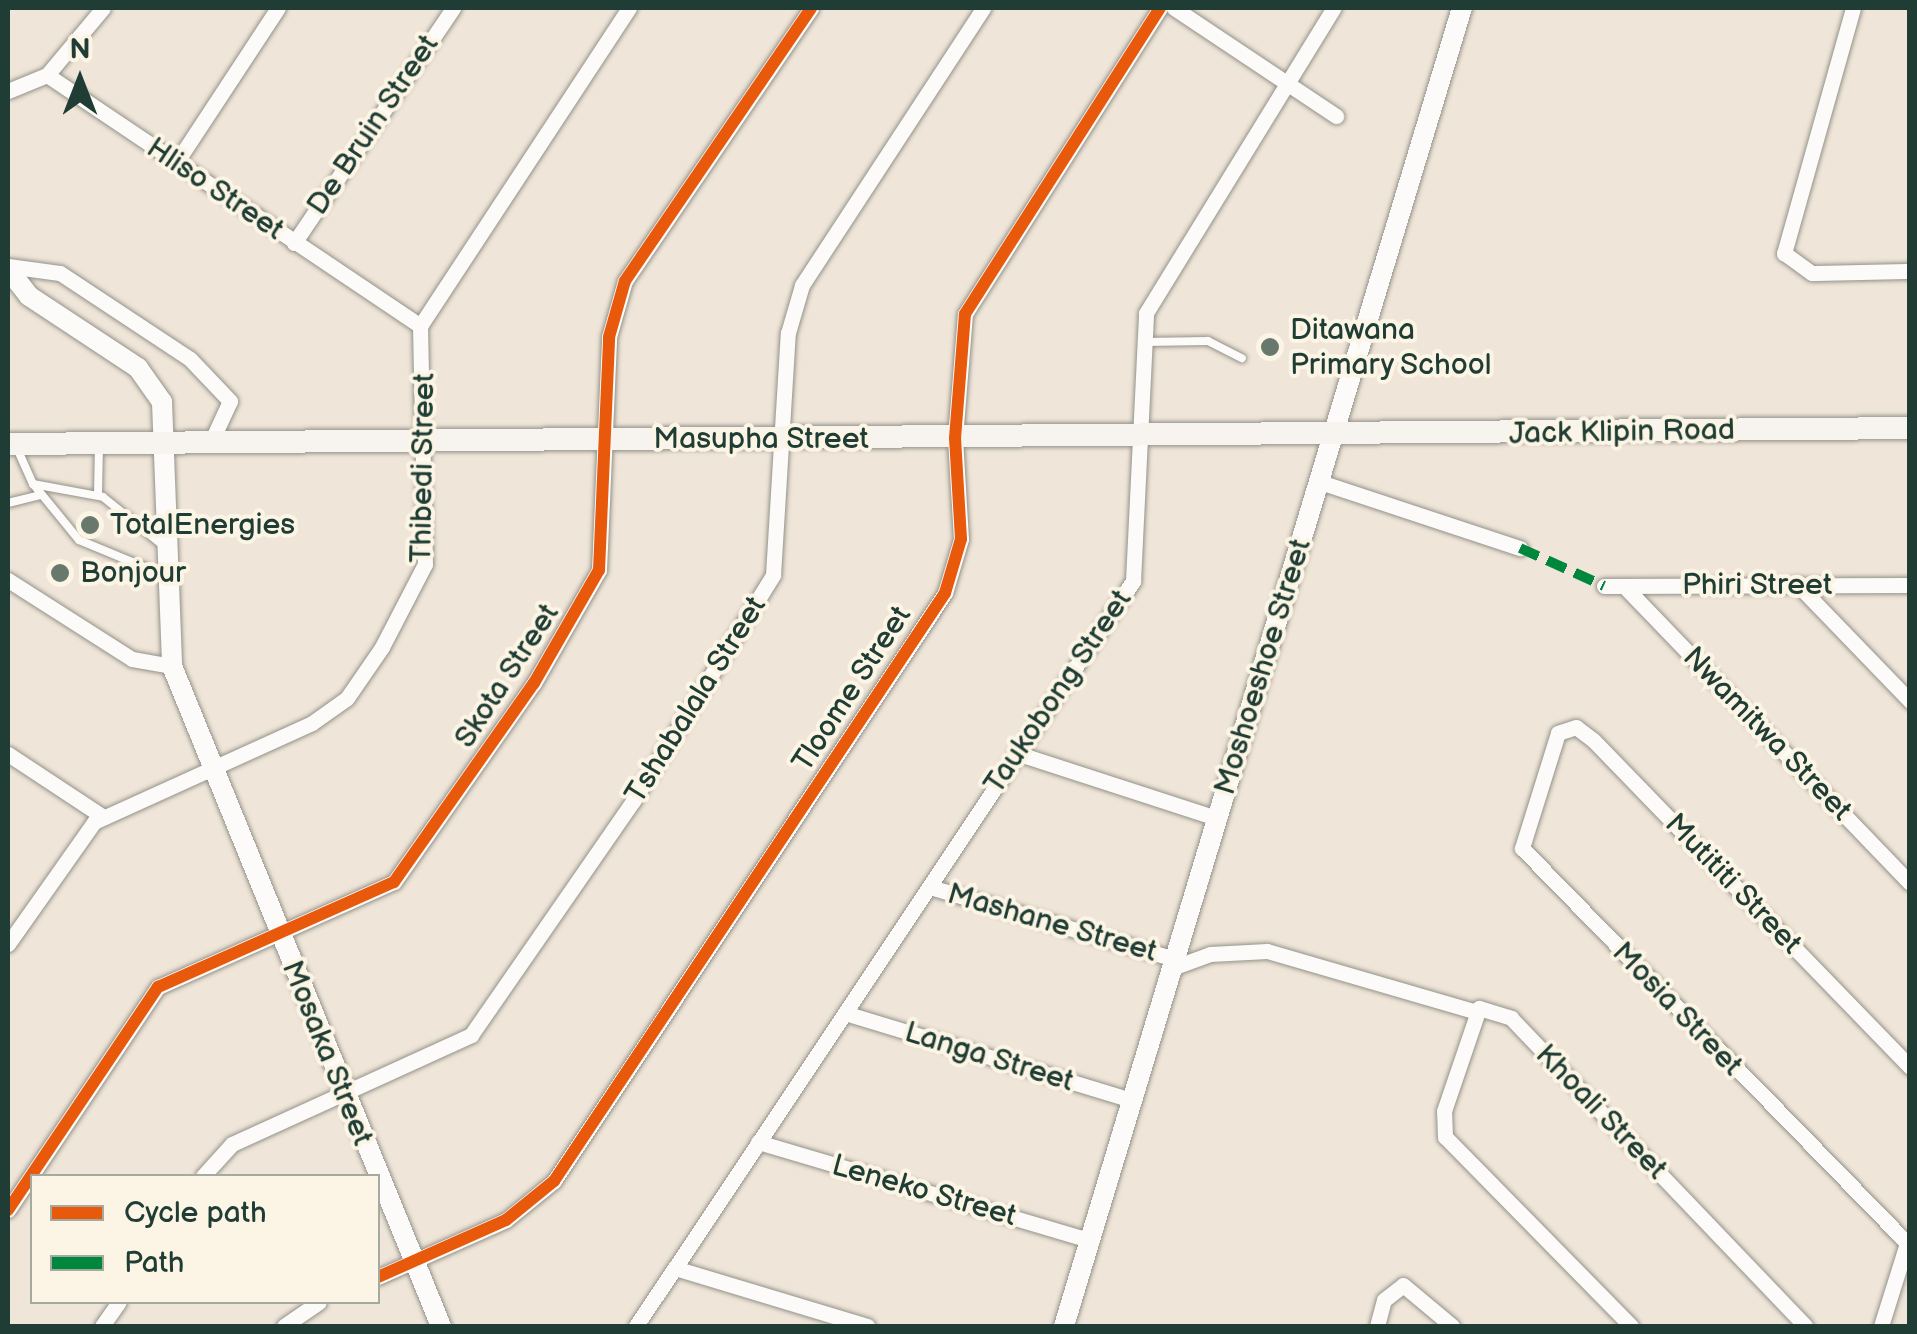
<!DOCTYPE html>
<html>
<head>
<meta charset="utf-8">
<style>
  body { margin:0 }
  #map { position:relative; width:1917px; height:1334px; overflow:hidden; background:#efe5d8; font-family:"Balsamiq Sans",sans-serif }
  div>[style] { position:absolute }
  .roads { filter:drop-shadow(0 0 2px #93928a) drop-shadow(0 0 2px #93928a) }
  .service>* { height:8px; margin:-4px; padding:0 4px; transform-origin:4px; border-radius:4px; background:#fdfbf9 }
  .minor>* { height:15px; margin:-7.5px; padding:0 7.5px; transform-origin:7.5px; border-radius:7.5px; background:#fdfbf9 }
  .tertiary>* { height:20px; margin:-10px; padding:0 10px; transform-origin:10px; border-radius:10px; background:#fdfbf9 }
  .secondary>* { height:22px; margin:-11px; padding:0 11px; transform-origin:11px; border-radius:11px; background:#f7f3ef }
  .quiet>* { height:10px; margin-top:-5px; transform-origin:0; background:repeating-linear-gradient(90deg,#00873e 0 20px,transparent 0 30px) }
  .cycleway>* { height:12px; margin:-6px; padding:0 6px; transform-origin:6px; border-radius:6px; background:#e8590c }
  .dots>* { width:28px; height:28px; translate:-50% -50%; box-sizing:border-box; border:5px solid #fcf5e5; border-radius:50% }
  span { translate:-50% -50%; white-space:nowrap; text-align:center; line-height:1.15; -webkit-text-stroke:8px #fcf5e5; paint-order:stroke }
  .street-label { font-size:30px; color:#1f3d34 }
  .poi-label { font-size:30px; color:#1f3d34 }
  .left { translate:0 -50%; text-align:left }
  .frame { position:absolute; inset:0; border:10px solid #1f3d34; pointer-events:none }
  .legend { position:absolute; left:30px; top:1174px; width:350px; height:130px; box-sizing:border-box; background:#fcf5e5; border:2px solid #a4ab9e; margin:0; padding:12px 18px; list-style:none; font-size:30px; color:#1f3d34 }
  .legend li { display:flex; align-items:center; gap:20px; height:50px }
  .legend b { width:50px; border:2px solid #a4ab9e }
  .north { position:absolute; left:30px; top:30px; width:100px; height:100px; -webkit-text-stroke:8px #fcf5e5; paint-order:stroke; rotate:0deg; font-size:28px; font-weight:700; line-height:40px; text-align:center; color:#1f3d34 }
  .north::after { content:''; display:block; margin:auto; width:35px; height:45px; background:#1f3d34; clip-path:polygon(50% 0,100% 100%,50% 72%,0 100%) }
</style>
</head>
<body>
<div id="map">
  <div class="roads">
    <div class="service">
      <div style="left:1145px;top:342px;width:63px;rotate:-0.9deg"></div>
      <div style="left:1208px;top:341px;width:38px;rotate:27deg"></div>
      <div style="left:16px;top:446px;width:42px;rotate:65.9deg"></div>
      <div style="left:33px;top:484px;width:71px;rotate:10.5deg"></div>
      <div style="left:103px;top:497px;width:80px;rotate:38.9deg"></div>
      <div style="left:34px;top:485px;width:71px;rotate:50.7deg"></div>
      <div style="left:79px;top:540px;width:94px;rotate:22.5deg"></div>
      <div style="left:98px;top:495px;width:50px;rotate:-88.9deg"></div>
      <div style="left:8px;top:503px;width:33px;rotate:-14deg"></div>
    </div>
    <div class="minor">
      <div style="left:1174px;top:8px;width:195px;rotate:33.7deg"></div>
      <div style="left:1853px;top:8px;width:255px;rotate:105.7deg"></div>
      <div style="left:1784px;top:253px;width:34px;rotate:36deg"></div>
      <div style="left:1812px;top:273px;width:98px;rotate:-1.2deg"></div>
      <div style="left:47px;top:75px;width:450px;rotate:33.9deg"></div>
      <div style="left:8px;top:91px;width:42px;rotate:-22.3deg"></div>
      <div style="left:47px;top:75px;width:87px;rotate:-50.1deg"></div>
      <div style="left:176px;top:163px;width:186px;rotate:-56.7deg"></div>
      <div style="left:294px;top:243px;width:284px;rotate:-55.9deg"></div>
      <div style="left:8px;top:266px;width:52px;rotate:7.7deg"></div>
      <div style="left:60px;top:273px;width:156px;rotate:33.5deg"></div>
      <div style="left:190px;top:359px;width:58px;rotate:46.4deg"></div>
      <div style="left:230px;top:401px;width:45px;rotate:114.9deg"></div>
      <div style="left:1320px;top:482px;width:211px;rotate:18.3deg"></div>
      <div style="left:8px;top:580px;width:147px;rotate:32.5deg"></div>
      <div style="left:132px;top:659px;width:41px;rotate:9.9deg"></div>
      <div style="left:1797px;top:584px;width:163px;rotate:46deg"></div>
      <div style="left:1604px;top:586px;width:306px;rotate:-0.2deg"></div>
      <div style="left:1624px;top:586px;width:412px;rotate:46.1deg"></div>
      <div style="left:1016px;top:753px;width:210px;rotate:18deg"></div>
      <div style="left:8px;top:754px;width:113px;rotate:33.4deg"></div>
      <div style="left:930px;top:887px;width:255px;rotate:16.4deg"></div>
      <div style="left:8px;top:944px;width:149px;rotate:-54.8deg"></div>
      <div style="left:94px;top:822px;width:239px;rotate:-24.4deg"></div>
      <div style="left:312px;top:723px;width:43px;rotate:-35.5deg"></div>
      <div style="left:347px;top:698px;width:62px;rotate:-55.5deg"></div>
      <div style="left:382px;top:647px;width:93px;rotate:-62.6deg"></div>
      <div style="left:425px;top:564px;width:238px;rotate:-91.2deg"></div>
      <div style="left:420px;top:326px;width:381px;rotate:-56.7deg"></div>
      <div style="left:1172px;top:968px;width:40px;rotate:-20.2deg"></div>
      <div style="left:1210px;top:954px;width:57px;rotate:-3deg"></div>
      <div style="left:1267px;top:951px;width:216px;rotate:16.2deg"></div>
      <div style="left:845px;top:1013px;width:300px;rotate:16.9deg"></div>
      <div style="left:1910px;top:1067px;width:455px;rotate:-134.1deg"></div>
      <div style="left:1593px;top:740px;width:21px;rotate:-143deg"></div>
      <div style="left:1576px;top:727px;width:19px;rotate:162deg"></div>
      <div style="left:1558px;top:733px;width:121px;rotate:107.4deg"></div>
      <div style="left:1522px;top:848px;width:556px;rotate:45.73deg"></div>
      <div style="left:758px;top:1142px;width:345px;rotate:16.5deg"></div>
      <div style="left:203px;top:1176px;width:43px;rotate:-47.8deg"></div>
      <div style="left:232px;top:1144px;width:263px;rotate:-24.5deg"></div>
      <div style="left:471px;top:1035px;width:285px;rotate:-55.3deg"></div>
      <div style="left:633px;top:801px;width:266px;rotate:-58.2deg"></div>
      <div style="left:773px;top:575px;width:242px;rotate:-86.5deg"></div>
      <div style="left:788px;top:333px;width:50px;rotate:-73.7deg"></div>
      <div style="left:802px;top:285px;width:331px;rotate:-56.8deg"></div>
      <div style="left:8px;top:1210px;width:269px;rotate:-56.1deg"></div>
      <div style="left:158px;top:987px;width:258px;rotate:-24deg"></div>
      <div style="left:394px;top:882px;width:243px;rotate:-54.9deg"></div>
      <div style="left:534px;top:683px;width:130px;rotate:-60.1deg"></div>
      <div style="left:599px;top:570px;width:233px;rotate:-87.5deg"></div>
      <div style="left:609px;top:337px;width:58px;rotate:-74.1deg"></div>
      <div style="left:625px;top:281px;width:330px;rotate:-55.7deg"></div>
      <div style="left:675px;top:1268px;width:201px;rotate:16.8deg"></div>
      <div style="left:378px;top:1277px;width:140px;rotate:-24deg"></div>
      <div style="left:506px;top:1220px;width:62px;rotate:-39.1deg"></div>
      <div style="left:554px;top:1181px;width:706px;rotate:-56.38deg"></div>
      <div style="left:945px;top:593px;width:56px;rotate:-73.5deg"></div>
      <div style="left:961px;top:539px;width:101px;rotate:-93.4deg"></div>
      <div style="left:955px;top:438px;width:124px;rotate:-85.4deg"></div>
      <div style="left:965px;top:314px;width:363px;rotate:-57.5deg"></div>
      <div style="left:102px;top:1326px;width:29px;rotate:-55deg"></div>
      <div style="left:284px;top:1326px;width:42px;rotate:-34.4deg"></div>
      <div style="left:636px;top:1326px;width:896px;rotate:-56.29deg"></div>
      <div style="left:1133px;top:581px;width:268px;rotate:-87.2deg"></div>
      <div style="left:1146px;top:313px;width:358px;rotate:-58.4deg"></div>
      <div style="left:1377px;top:1326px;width:27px;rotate:-75deg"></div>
      <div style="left:1384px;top:1300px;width:24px;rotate:-38deg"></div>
      <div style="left:1403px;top:1285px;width:64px;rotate:39.9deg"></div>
      <div style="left:1631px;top:1326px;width:265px;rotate:-134.5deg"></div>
      <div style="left:1445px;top:1137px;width:26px;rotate:-92deg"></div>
      <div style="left:1444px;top:1111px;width:109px;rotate:-71.2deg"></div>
      <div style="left:1479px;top:1008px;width:34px;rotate:17deg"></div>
      <div style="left:1511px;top:1018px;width:426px;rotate:46.3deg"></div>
      <div style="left:1881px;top:1326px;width:90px;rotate:-72.6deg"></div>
    </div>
    <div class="tertiary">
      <div style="left:8px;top:269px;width:34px;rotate:52deg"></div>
      <div style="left:29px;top:296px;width:131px;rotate:33.4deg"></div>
      <div style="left:138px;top:368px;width:42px;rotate:54.8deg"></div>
      <div style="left:162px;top:402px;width:264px;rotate:87.8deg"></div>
      <div style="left:172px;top:666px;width:713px;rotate:67.83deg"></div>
      <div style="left:1064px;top:1326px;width:1377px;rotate:-73.2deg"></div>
    </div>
    <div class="secondary">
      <div style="left:8px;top:444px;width:1902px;rotate:-0.48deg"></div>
    </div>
  </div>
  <div class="quiet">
    <div style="left:1520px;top:548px;width:92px;rotate:24.3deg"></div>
  </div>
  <div class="cycleway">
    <div style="left:8px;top:1210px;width:269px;rotate:-56.1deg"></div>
    <div style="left:158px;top:987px;width:258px;rotate:-24deg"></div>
    <div style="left:394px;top:882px;width:243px;rotate:-54.9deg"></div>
    <div style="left:534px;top:683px;width:130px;rotate:-60.1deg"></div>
    <div style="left:599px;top:570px;width:233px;rotate:-87.5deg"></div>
    <div style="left:609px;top:337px;width:58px;rotate:-74.1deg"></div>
    <div style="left:625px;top:281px;width:330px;rotate:-55.7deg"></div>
    <div style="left:378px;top:1277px;width:140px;rotate:-24deg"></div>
    <div style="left:506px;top:1220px;width:62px;rotate:-39.1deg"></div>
    <div style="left:554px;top:1181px;width:706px;rotate:-56.38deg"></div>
    <div style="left:945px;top:593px;width:56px;rotate:-73.5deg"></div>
    <div style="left:961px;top:539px;width:101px;rotate:-93.4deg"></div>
    <div style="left:955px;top:438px;width:124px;rotate:-85.4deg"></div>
    <div style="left:965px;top:314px;width:363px;rotate:-57.5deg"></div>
  </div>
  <div class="dots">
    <div style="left:1270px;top:347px;background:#68786d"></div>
    <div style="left:90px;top:525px;background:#68786d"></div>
    <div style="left:60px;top:573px;background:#68786d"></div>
  </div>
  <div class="street-label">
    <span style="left:373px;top:125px;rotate:-56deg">De Bruin Street</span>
    <span style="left:215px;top:189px;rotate:34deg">Hliso Street</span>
    <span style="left:1622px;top:432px;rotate:-1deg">Jack Klipin Road</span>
    <span style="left:761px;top:439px">Masupha Street</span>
    <span style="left:423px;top:468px;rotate:-89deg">Thibedi Street</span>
    <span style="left:1757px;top:585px">Phiri Street</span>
    <span style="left:1263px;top:667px;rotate:-73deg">Moshoeshoe Street</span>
    <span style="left:507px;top:676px;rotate:-57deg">Skota Street</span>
    <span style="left:852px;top:689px;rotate:-57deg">Tloome Street</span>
    <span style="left:1058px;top:692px;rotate:-56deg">Taukobong Street</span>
    <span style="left:696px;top:700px;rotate:-58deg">Tshabalala Street</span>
    <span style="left:1767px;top:734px;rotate:46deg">Nwamitwa Street</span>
    <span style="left:1733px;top:884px;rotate:46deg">Mutititi Street</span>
    <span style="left:1052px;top:923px;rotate:16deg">Mashane Street</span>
    <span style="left:1677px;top:1009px;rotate:46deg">Mosia Street</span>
    <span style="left:327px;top:1053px;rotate:68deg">Mosaka Street</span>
    <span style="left:989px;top:1057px;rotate:17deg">Langa Street</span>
    <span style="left:1601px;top:1112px;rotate:46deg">Khoali Street</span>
    <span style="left:924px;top:1191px;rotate:16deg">Leneko Street</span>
  </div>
  <div class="poi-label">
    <span class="left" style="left:1290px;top:347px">Ditawana<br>Primary School</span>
    <span class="left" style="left:110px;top:525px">TotalEnergies</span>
    <span class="left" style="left:80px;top:573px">Bonjour</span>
  </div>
  <div class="frame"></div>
  <ul class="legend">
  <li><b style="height:12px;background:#e8590c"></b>Cycle path</li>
  <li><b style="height:12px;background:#00873e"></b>Path</li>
  </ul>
  <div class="north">N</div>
</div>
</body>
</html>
